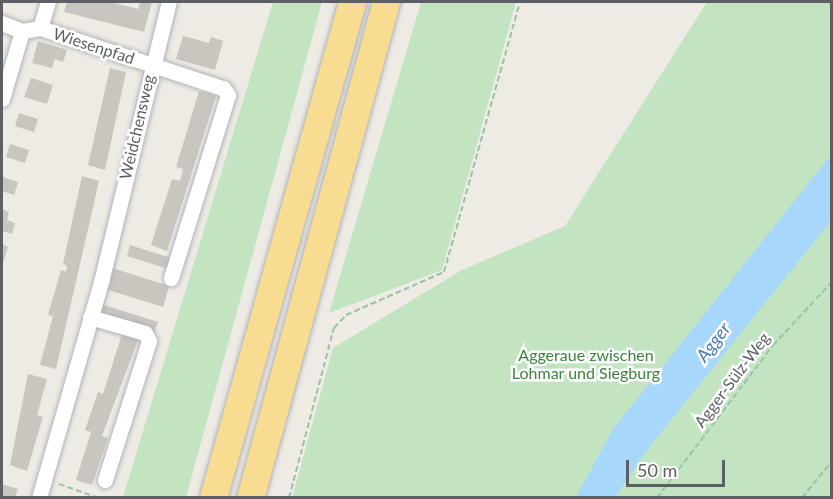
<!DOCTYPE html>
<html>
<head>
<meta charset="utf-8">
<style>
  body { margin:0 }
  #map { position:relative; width:833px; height:499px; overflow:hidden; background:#edebe4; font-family:Lato,sans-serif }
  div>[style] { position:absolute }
  .green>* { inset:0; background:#c2e4c1 }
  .water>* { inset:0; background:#a7d7fa }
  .building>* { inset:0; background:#c9c6c0 }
  .path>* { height:2px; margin-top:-1px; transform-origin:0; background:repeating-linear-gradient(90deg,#9bc4a6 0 6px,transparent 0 9px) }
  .roads { filter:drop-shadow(0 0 2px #b1b4b8) drop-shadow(0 0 2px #b1b4b8) }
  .minor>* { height:15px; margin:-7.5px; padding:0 7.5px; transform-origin:7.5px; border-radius:7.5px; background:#fff }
  .motorway>* { height:27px; margin:-13.5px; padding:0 13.5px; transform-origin:13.5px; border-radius:13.5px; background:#f7dc91 }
  span { translate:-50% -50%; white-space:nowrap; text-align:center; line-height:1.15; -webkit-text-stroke:5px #fff; paint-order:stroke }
  .street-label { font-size:16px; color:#5c5f63 }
  .park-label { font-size:16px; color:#3a843d }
  .water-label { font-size:18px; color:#4578ac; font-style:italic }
  .frame { position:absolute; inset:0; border:3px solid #5c5f63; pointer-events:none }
  .scale { position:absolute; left:626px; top:460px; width:99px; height:27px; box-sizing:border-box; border:3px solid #5c5f63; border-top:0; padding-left:8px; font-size:18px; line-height:21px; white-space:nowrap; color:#5c5f63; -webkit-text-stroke:4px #fff; paint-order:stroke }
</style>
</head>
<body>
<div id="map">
  <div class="green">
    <div style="clip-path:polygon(273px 2px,322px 2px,186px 497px,123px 497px)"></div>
    <div style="clip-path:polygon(421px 2px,516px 2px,442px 270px,329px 313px)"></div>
    <div style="clip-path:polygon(707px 2px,831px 2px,831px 497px,292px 498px,333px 348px,462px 270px,565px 226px)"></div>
  </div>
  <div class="water">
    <div style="clip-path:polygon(831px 155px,831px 221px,650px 446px,615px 497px,576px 497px,613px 429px)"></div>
  </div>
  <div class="building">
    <div style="clip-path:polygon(67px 2px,111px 2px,138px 9px,140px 2px,152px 2px,144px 32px,64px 12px)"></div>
    <div style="clip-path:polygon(183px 36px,209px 43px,211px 37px,223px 41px,215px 70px,176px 59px)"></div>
    <div style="clip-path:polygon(38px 41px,67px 50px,63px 62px,55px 59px,52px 68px,32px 63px)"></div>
    <div style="clip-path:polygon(110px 68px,126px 72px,105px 170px,88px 165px)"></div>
    <div style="clip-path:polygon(31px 78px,53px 85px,47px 104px,24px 97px)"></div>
    <div style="clip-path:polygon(199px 91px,216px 96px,167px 251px,151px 245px,172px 179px,180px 181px,183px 169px,176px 167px)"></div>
    <div style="clip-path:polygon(19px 113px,38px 119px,34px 132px,15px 126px)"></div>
    <div style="clip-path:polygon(10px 144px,29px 150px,25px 163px,6px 157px)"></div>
    <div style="clip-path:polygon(82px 176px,99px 181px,56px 369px,40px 365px,53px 316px,48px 315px,61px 270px,66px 272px,67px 266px,63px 264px)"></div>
    <div style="clip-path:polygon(2px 177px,18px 182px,14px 195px,2px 191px)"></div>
    <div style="clip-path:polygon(2px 209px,9px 212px,7px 220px,15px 223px,12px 234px,2px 231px)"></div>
    <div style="clip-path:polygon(2px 244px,8px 247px,2px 266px)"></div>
    <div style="clip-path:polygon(130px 245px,171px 258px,168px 269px,127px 256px)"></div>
    <div style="clip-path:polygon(112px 268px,169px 286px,163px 307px,105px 289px)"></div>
    <div style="clip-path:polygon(101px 304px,158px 322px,154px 333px,98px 315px)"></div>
    <div style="clip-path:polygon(122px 334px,138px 340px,102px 436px,108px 438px,92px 485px,76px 480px,91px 432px,85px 430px,98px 392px,103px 394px)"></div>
    <div style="clip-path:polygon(28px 374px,47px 379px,37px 415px,43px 417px,27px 471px,10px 465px)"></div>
    <div style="clip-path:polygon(2px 484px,18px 489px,15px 498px,2px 498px)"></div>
  </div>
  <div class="path">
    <div style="left:59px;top:484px;width:42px;rotate:19.3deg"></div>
    <div style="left:289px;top:498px;width:176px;rotate:-75.2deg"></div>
    <div style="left:334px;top:328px;width:18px;rotate:-47deg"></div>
    <div style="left:346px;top:315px;width:107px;rotate:-23.7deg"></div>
    <div style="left:444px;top:272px;width:280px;rotate:-74.3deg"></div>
    <div style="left:657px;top:498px;width:192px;rotate:-52.8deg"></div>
    <div style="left:773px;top:345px;width:86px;rotate:-46.9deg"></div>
    <div style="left:802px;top:498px;width:48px;rotate:-51deg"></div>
  </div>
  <div class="roads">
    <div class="minor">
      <div style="left:2px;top:23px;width:22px;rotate:22deg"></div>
      <div style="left:22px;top:31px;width:18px;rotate:-9deg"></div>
      <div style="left:40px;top:28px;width:193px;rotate:18.2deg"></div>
      <div style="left:223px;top:88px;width:9px;rotate:54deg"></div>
      <div style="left:228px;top:95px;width:192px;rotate:107.3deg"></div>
      <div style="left:40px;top:28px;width:27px;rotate:-73deg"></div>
      <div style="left:2px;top:99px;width:71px;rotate:-73.6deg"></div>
      <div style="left:90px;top:317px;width:57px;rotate:16.2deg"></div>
      <div style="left:145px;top:333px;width:9px;rotate:63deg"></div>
      <div style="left:149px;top:341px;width:146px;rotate:107.6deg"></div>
      <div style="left:39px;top:498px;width:229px;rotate:-74deg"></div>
      <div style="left:102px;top:278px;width:284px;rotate:-76.4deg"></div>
    </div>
    <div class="motorway">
      <div style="left:213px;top:498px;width:515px;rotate:-74.34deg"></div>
      <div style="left:250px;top:498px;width:514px;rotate:-74.67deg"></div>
    </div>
  </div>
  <div class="street-label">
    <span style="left:94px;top:46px;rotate:18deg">Wiesenpfad</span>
    <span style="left:137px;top:127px;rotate:-77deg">Weidchensweg</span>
    <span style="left:732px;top:380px;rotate:-53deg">Agger-Sülz-Weg</span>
  </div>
  <div class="park-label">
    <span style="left:586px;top:364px">Aggeraue zwischen<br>Lohmar und Siegburg</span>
  </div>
  <div class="water-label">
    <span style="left:713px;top:342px;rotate:-53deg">Agger</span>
  </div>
  <div class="frame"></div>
  <div class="scale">50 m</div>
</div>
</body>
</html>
